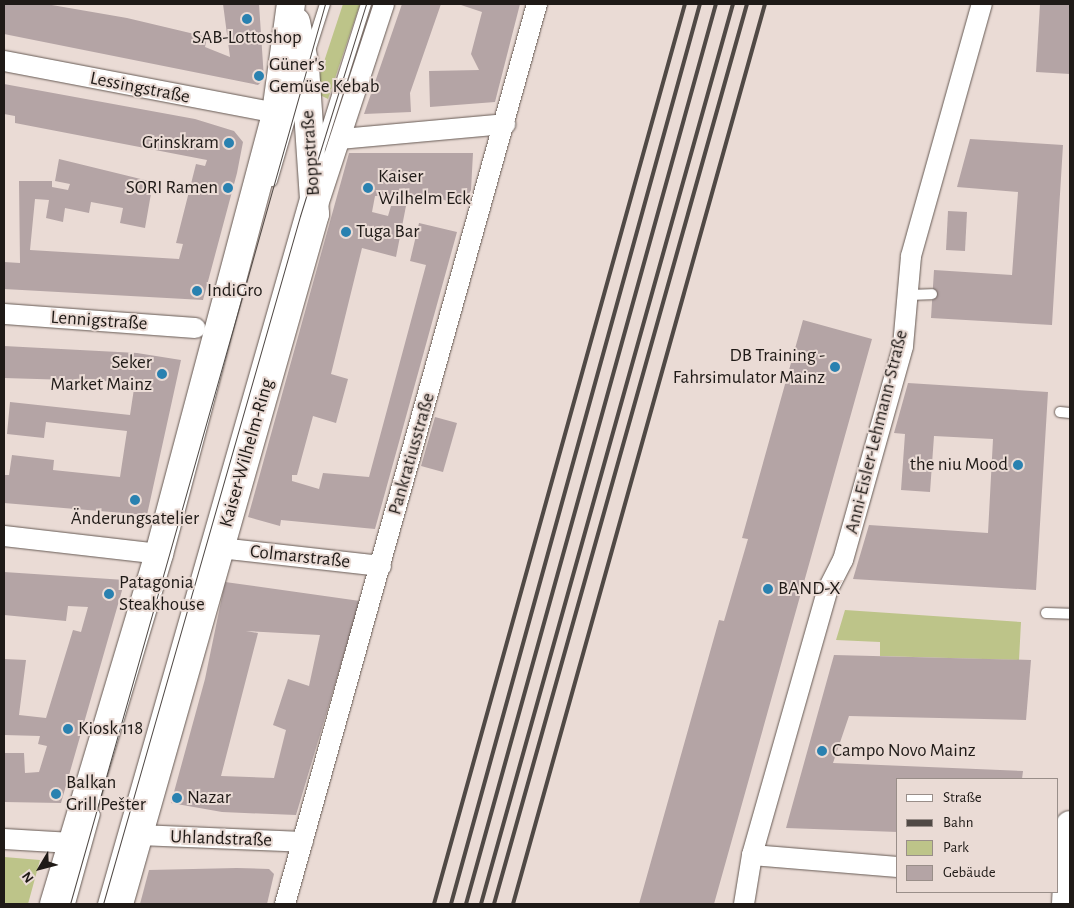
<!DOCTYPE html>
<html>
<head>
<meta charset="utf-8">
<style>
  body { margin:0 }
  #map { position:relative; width:1074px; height:908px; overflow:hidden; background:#eadbd5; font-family:"Alegreya Sans",sans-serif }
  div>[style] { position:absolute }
  .green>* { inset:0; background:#bdc489 }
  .building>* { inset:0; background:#b4a4a5 }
  .roads { filter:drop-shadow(0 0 1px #665a54) drop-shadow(0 0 1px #665a54) }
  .lane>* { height:10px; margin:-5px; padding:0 5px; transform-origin:5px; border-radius:5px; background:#fff }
  .street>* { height:20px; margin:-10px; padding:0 10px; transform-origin:10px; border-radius:10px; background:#fff }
  .secondary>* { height:28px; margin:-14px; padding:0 14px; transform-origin:14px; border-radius:14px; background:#fff }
  .tram>* { height:1px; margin:-0.5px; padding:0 0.5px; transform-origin:0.5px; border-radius:0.5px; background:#504945 }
  .rail>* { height:4px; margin:-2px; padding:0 2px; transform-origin:2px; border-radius:2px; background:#504945 }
  .dots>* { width:14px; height:14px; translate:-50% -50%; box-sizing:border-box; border:2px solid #eadbd5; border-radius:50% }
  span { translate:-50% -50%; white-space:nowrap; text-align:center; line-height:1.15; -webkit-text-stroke:4px #eadbd5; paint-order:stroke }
  .poi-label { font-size:19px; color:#1f1a17 }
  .left { translate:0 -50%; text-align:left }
  .right { translate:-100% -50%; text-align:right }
  .street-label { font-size:19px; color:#1f1a17 }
  .frame { position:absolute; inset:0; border:5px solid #1f1a17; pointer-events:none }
  .legend { position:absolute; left:896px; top:778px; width:162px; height:115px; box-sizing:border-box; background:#eadbd5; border:1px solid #998e89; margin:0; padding:6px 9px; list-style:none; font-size:15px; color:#1f1a17 }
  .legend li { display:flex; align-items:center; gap:10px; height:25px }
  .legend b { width:25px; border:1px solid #998e89 }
  .north { position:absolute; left:15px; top:843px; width:50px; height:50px; -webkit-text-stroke:4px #eadbd5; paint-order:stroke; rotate:233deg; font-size:14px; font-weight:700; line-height:20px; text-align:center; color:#1f1a17 }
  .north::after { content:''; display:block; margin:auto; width:18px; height:22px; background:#1f1a17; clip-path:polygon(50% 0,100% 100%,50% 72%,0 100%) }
</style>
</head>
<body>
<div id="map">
  <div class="green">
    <div style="clip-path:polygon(343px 4px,360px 4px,328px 99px,314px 92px)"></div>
    <div style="clip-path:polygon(845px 610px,1021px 622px,1019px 660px,880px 656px,880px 642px,836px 640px)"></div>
    <div style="clip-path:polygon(4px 857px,40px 860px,28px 904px,4px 904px)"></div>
  </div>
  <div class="building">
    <div style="clip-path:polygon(4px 4px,46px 4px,127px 18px,207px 37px,205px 47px,230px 57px,223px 4px,259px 4px,264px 79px,258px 85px,4px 34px)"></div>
    <div style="clip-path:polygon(402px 4px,441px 4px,410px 93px,411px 112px,364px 114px)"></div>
    <div style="clip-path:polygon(458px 4px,520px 4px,495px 102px,430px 107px,429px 71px,479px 70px,471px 54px,482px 12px)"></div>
    <div style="clip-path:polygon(1040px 4px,1070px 4px,1070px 74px,1036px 72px)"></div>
    <div style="clip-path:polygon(4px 84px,195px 119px,234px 131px,243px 142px,237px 173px,203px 300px,4px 289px,4px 262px,20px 263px,19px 181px,52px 181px,52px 187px,68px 190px,70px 184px,55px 181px,59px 159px,153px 182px,145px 228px,120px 223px,123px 208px,91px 202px,89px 213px,65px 208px,63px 222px,46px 218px,49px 200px,35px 199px,30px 250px,179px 259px,183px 244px,176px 243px,196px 164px,205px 166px,207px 160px,15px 123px,15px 116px,4px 114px)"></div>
    <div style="clip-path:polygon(970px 139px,1063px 145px,1052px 325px,931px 318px,934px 270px,1012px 275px,1018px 192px,957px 187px)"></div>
    <div style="clip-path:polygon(349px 153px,473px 153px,471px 190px,463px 206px,429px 195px,375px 196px,372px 212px,388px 216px,391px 206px,406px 206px,396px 257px,362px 248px,331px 374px,348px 379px,336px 423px,313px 416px,297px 475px,292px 475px,292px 481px,319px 489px,323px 473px,369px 477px,426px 265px,410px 261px,419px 223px,457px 232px,375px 529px,281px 520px,280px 526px,248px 517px)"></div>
    <div style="clip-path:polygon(948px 211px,967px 212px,965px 251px,946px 250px)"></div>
    <div style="clip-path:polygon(803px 320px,872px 339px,714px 904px,639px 904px,719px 620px,724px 621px,748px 539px,742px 538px)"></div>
    <div style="clip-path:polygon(4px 346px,137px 353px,181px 360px,147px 515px,4px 503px,4px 475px,9px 475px,12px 455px,54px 460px,53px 470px,120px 477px,127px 431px,46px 422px,44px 438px,7px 434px,10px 402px,130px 415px,135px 382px,4px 378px)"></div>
    <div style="clip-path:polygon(908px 383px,1048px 392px,1036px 590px,853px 579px,869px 525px,988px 533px,993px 439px,934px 436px,930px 492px,901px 490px,905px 434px,894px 433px)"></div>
    <div style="clip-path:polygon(435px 417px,457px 423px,443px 472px,421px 466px)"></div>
    <div style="clip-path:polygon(4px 572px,125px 580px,61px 803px,4px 802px,4px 753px,24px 753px,25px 773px,39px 772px,47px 746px,38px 744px,40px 736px,4px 735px,4px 659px,26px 660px,19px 715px,46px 718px,73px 630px,81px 632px,88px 607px,68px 606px,66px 621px,4px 615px)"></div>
    <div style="clip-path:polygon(evenodd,225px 582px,360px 601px,296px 815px,222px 812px,171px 803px,205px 679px,225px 582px,246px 631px,320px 635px,309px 686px,288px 679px,273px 725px,286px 730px,274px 778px,221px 776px,258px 633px,246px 631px)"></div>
    <div style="clip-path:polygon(834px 655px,1031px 660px,1026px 720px,849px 716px,833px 763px,1023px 771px,1022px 779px,898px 779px,898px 832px,786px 828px)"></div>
    <div style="clip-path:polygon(237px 868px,269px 869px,274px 874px,267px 904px,140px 904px,149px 870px)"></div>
  </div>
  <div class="roads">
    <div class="lane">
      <div style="left:310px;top:51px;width:49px;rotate:-72.3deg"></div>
      <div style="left:320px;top:149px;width:152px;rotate:-72.4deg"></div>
      <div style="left:272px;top:181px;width:93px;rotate:-73.7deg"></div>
      <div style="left:907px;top:295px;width:25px;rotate:-2deg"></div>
      <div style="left:1060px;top:412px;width:10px;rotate:6deg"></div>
      <div style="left:1046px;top:613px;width:24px;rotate:2deg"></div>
      <div style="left:70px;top:904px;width:93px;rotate:-74.5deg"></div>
      <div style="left:103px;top:904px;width:734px;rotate:-74.03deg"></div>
    </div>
    <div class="street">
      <div style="left:4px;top:61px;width:277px;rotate:10.8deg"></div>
      <div style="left:341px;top:139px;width:165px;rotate:-5.2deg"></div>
      <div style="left:318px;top:205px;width:212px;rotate:-71.8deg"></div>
      <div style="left:4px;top:314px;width:192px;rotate:4.2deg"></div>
      <div style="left:4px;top:536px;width:156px;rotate:6.6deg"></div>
      <div style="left:220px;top:548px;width:162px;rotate:6.4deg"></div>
      <div style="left:139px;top:835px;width:164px;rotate:2.4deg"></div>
      <div style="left:4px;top:839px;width:68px;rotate:3.4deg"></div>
      <div style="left:752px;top:855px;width:146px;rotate:4.7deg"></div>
      <div style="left:285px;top:904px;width:935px;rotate:-74.36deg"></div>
      <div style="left:744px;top:904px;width:50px;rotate:-80.7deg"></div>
      <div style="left:752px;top:855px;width:277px;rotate:-74.1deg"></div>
      <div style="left:828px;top:589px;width:33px;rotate:-63deg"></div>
      <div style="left:843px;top:560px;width:222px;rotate:-74.3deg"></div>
      <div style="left:903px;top:346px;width:90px;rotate:-84.9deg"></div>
      <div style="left:911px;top:256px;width:262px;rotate:-74.3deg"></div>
    </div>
    <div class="secondary">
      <div style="left:54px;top:904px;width:365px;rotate:-73.3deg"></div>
      <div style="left:159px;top:554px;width:456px;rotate:-75.1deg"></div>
      <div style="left:276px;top:113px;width:110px;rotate:-82.2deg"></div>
      <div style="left:119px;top:904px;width:717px;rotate:-74.14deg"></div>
      <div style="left:315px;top:214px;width:147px;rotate:-93.9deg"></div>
      <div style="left:305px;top:67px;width:46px;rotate:-101.3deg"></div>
      <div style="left:1066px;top:904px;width:79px;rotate:-87.1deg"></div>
    </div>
  </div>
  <div class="tram">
    <div style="left:70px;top:904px;width:935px;rotate:-74.18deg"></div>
    <div style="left:103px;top:904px;width:716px;rotate:-74.02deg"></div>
    <div style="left:300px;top:216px;width:222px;rotate:-72.7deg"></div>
  </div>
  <div class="rail">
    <div style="left:434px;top:904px;width:934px;rotate:-74.42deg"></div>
    <div style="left:451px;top:904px;width:934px;rotate:-74.54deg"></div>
    <div style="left:466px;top:904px;width:934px;rotate:-74.48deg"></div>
    <div style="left:481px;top:904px;width:935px;rotate:-74.36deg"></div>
    <div style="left:494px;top:904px;width:935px;rotate:-74.3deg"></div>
    <div style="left:513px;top:904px;width:935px;rotate:-74.36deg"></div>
  </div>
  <div class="dots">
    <div style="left:247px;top:19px;background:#2981b0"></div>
    <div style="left:259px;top:76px;background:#2981b0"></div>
    <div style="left:229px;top:143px;background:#2981b0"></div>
    <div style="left:228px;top:188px;background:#2981b0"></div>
    <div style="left:368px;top:188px;background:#2981b0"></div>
    <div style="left:346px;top:232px;background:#2981b0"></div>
    <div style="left:197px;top:291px;background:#2981b0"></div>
    <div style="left:835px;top:367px;background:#2981b0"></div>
    <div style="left:162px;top:374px;background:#2981b0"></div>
    <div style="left:1018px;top:465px;background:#2981b0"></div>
    <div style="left:135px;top:500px;background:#2981b0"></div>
    <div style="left:768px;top:589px;background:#2981b0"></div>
    <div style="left:109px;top:594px;background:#2981b0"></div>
    <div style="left:68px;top:729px;background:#2981b0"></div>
    <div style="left:822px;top:751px;background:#2981b0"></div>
    <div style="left:56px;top:794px;background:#2981b0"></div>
    <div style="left:177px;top:798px;background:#2981b0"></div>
  </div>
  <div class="poi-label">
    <span style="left:247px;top:38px">SAB-Lottoshop</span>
    <span class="left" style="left:269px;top:76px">Güner's<br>Gemüse Kebab</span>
    <span class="right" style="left:219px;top:143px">Grinskram</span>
    <span class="left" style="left:378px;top:188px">Kaiser<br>Wilhelm Eck</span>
    <span class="right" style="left:218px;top:188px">SORI Ramen</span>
    <span class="left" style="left:356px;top:232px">Tuga Bar</span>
    <span class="left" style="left:207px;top:291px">IndiGro</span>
    <span class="right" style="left:825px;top:367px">DB Training -<br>Fahrsimulator Mainz</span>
    <span class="right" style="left:152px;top:374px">Seker<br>Market Mainz</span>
    <span class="right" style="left:1008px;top:465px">the niu Mood</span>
    <span style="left:135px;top:519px">Änderungsatelier</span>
    <span class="left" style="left:119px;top:594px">Patagonia<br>Steakhouse</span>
    <span class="left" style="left:778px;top:589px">BAND-X</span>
    <span class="left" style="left:78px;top:729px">Kiosk 118</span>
    <span class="left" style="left:832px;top:751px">Campo Novo Mainz</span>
    <span class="left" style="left:66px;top:794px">Balkan<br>Grill Pešter</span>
    <span class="left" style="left:187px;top:798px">Nazar</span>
  </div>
  <div class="street-label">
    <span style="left:140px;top:88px;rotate:11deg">Lessingstraße</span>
    <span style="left:311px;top:153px;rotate:-94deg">Boppstraße</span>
    <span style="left:99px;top:321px;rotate:4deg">Lennigstraße</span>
    <span style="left:877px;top:432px;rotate:-76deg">Anni-Eisler-Lehmann-Straße</span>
    <span style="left:247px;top:453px;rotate:-74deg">Kaiser-Wilhelm-Ring</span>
    <span style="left:412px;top:454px;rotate:-74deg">Pankratiusstraße</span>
    <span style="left:300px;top:557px;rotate:6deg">Colmarstraße</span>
    <span style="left:221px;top:839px;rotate:2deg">Uhlandstraße</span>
  </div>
  <div class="frame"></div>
  <ul class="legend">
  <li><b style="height:6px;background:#fff"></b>Straße</li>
  <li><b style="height:6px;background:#504945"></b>Bahn</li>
  <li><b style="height:14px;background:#bdc489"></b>Park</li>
  <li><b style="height:14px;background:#b4a4a5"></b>Gebäude</li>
  </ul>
  <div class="north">N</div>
</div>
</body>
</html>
